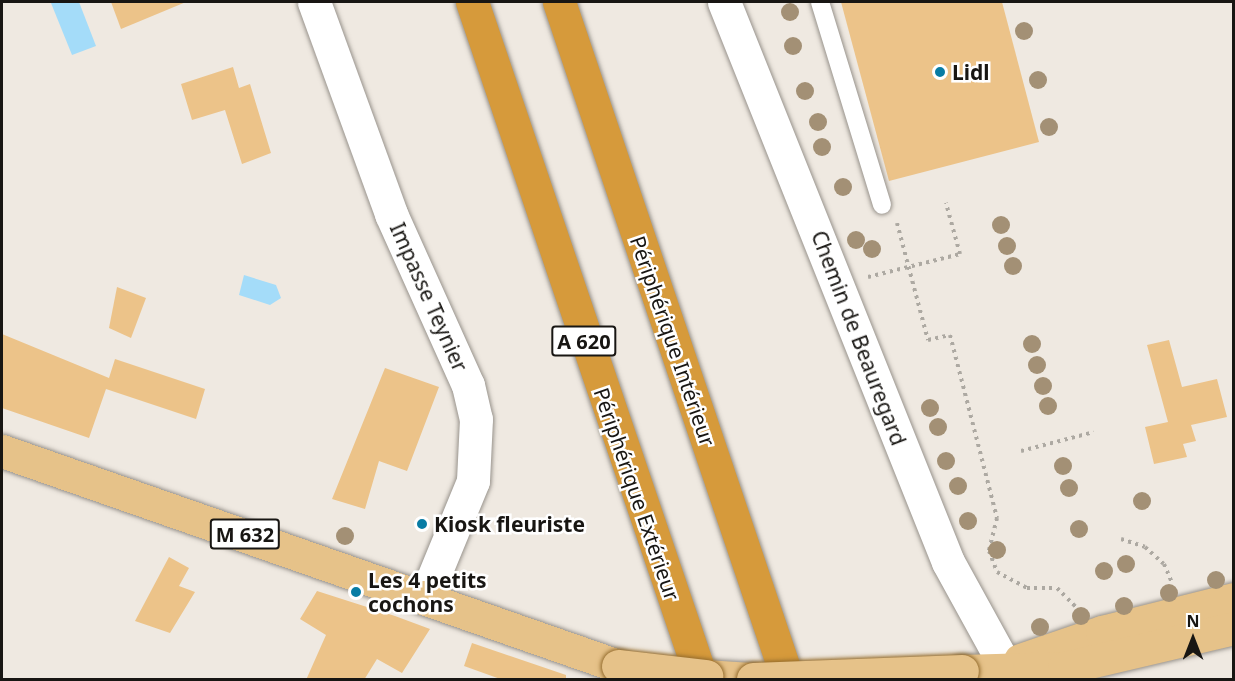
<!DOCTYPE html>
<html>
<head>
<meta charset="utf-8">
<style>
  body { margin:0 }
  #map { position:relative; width:1235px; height:681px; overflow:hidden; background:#efe9e1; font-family:"Noto Sans",sans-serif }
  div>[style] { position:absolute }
  .water>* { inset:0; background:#a4dcf9 }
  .building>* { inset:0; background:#ecc389 }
  .path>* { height:4px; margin-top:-2px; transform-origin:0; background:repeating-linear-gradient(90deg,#ada9a2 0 3px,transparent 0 7.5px) }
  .roads { filter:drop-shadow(0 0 2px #98938c) drop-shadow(0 0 2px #98938c) }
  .service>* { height:18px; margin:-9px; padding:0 9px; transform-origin:9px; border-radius:9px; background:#fff }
  .minor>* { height:33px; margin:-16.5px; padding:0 16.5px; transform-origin:16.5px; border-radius:16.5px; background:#fff }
  .primary>* { height:33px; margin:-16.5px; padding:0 16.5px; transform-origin:16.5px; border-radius:16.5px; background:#e6c289 }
  .motorway>* { height:33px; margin:-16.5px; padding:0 16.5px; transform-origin:16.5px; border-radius:16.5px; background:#d69a3b }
  .bridges { filter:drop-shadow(0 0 2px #946c2d) drop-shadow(0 0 2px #946c2d) }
  .primary-bridge>* { height:33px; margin:-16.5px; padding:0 16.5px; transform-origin:16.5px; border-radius:16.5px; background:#e6c289 }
  .trees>* { width:18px; height:18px; margin:-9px; border-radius:50%; background:#a39075 }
  .dots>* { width:16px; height:16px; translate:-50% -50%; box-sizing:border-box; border:3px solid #fff; border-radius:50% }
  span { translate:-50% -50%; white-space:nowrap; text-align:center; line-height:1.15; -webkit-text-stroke:5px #fff; paint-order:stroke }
  .shield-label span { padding:2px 4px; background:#fff; border:2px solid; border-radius:4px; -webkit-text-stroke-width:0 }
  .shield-label { font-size:20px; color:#181613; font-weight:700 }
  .poi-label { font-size:21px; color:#181613; font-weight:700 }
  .left { translate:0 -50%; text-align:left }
  .street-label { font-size:21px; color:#181613 }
  .frame { position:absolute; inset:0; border:3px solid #181613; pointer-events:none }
  .north { position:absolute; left:1163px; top:609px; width:60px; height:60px; -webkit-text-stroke:4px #fff; paint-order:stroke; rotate:0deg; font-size:16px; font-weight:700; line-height:24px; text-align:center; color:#181613 }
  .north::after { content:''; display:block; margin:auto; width:21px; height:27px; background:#181613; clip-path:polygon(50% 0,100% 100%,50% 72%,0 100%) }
</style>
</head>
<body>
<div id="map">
  <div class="water">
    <div style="clip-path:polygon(79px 2px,96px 46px,72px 55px,51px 3px)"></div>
    <div style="clip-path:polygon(244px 275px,276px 285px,281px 298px,270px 305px,239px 295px)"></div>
  </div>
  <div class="building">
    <div style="clip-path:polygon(111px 2px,186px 2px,121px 29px)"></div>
    <div style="clip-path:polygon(841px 2px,1002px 2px,1039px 142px,889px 181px)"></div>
    <div style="clip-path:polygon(233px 67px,239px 88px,250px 84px,271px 153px,242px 164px,225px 110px,192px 120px,181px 84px)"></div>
    <div style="clip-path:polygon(117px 287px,146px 298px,131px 338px,109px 328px)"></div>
    <div style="clip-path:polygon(2px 334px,109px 378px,115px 359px,205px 389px,196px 419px,106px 389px,89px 438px,2px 408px)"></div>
    <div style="clip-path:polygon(1169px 340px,1182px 387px,1217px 379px,1227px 417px,1191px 425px,1196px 441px,1183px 444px,1187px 457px,1154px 464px,1145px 427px,1168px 422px,1147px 345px)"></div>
    <div style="clip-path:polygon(385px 368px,439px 387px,407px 471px,379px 461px,365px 509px,332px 499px)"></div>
    <div style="clip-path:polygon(169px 557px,189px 568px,179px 586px,195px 592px,170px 633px,135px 621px)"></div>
    <div style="clip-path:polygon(317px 591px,395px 616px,430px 629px,402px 673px,377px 659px,364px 680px,306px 680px,326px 635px,300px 619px)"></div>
    <div style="clip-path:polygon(472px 643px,566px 675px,566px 680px,503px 680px,464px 666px)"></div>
  </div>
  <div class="path">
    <div style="left:897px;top:223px;width:121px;rotate:75.2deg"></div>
    <div style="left:928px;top:340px;width:23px;rotate:-13deg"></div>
    <div style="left:950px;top:335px;width:189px;rotate:75.6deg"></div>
    <div style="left:997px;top:518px;width:34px;rotate:104deg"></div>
    <div style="left:989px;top:551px;width:22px;rotate:69deg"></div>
    <div style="left:997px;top:572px;width:34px;rotate:28deg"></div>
    <div style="left:1027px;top:588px;width:30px"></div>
    <div style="left:1057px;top:588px;width:28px;rotate:45deg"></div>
    <div style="left:868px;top:277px;width:95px;rotate:-14deg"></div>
    <div style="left:960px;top:254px;width:53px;rotate:-105.4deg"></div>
    <div style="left:1021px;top:451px;width:75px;rotate:-14.6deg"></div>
    <div style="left:1121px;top:539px;width:25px;rotate:18deg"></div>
    <div style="left:1145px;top:547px;width:25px;rotate:42deg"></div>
    <div style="left:1164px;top:564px;width:21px;rotate:67deg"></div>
  </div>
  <div class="roads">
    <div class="service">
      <div style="left:820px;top:2px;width:212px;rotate:73deg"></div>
    </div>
    <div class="minor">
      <div style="left:314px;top:2px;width:226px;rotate:70deg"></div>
      <div style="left:391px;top:214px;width:188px;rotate:65.8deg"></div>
      <div style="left:468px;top:385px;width:35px;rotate:77deg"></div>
      <div style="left:476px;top:419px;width:62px;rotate:92.8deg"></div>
      <div style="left:473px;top:481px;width:123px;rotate:112.4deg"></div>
      <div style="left:724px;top:2px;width:603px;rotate:68.2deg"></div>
      <div style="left:948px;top:562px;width:135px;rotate:61.2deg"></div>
    </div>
    <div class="primary">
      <div style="left:2px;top:451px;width:652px;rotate:19.24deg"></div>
      <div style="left:1020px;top:660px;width:87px;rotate:-18.9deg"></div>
      <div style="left:1102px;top:632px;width:136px;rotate:-14deg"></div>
      <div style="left:962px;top:671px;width:102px;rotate:-1.7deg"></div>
      <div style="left:1064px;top:668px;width:175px;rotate:-13.2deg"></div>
      <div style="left:706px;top:676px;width:47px;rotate:3.7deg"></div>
    </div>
    <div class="motorway">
      <div style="left:472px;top:2px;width:716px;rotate:71.26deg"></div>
      <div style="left:559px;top:2px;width:716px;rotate:71.34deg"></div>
    </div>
  </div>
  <div class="bridges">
    <div class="primary-bridge">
      <div style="left:618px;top:666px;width:89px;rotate:6.5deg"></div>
      <div style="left:753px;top:679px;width:209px;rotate:-2.2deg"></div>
    </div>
  </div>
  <div class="trees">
    <div style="left:790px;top:12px"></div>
    <div style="left:1024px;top:31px"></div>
    <div style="left:793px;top:46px"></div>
    <div style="left:1038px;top:80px"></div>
    <div style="left:805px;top:91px"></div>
    <div style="left:818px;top:122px"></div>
    <div style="left:1049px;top:127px"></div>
    <div style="left:822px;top:147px"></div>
    <div style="left:843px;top:187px"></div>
    <div style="left:1001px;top:225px"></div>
    <div style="left:856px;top:240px"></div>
    <div style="left:1007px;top:246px"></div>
    <div style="left:872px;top:249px"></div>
    <div style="left:1013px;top:266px"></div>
    <div style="left:1032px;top:344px"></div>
    <div style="left:1037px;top:365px"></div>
    <div style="left:1043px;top:386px"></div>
    <div style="left:1048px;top:406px"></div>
    <div style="left:930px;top:408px"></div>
    <div style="left:938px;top:427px"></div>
    <div style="left:946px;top:461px"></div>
    <div style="left:1063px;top:466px"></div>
    <div style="left:958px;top:486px"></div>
    <div style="left:1069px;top:488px"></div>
    <div style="left:1142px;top:501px"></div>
    <div style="left:968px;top:521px"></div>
    <div style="left:1079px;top:529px"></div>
    <div style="left:345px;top:536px"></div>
    <div style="left:997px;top:550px"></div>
    <div style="left:1126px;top:564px"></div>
    <div style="left:1104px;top:571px"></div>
    <div style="left:1216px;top:580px"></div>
    <div style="left:1169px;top:593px"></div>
    <div style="left:1124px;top:606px"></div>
    <div style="left:1081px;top:616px"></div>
    <div style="left:1040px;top:627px"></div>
  </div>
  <div class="dots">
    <div style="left:940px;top:72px;background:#087ca4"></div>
    <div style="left:422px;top:524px;background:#087ca4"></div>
    <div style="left:356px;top:592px;background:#087ca4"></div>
  </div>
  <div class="shield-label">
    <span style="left:584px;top:341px">A 620</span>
    <span style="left:245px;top:534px">M 632</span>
  </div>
  <div class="poi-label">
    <span class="left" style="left:952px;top:72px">Lidl</span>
    <span class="left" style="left:434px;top:524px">Kiosk fleuriste</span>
    <span class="left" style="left:368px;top:592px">Les 4 petits<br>cochons</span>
  </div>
  <div class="street-label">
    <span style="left:429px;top:297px;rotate:66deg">Impasse Teynier</span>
    <span style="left:859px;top:338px;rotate:69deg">Chemin de Beauregard</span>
    <span style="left:673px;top:341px;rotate:71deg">Périphérique Intérieur</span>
    <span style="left:637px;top:494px;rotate:71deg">Périphérique Extérieur</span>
  </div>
  <div class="frame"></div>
  <div class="north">N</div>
</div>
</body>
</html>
